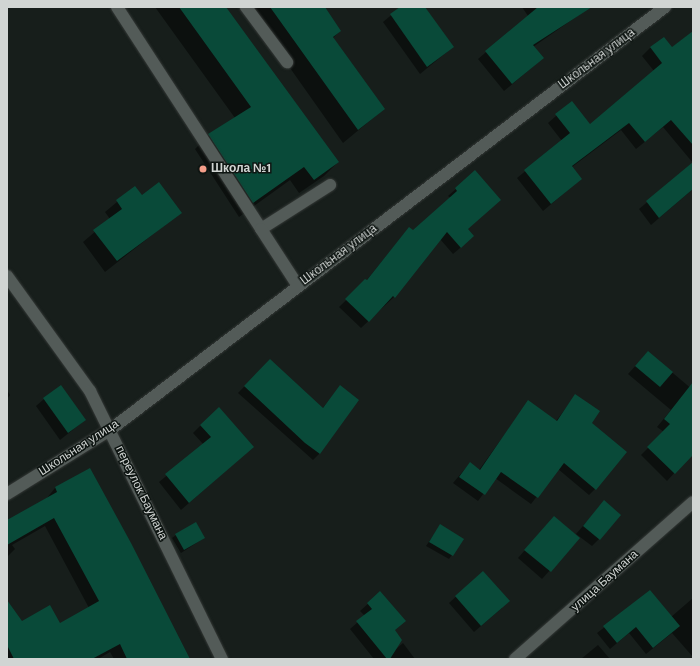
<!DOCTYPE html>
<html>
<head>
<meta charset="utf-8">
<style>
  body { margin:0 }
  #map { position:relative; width:700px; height:666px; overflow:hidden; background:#171e1b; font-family:"DM Sans",sans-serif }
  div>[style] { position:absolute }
  .shadow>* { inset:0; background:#0007 }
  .building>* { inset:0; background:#094a39 }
  .roads { filter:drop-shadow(0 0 1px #353937) drop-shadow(0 0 1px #353937) }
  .minor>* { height:12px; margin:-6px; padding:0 6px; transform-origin:6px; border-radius:6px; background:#535b58 }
  .dots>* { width:11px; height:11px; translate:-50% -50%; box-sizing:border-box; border:2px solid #0e1512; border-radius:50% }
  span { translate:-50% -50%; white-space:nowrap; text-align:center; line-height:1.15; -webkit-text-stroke:3px #0e1512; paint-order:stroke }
  .street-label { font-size:12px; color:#d1d5d3 }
  .poi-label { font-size:12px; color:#d1d5d3; font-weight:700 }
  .left { translate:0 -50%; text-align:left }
  .frame { position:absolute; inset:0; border:8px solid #d1d5d3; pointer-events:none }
</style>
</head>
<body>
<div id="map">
  <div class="shadow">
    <div style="clip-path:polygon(155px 7px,225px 7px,338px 162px,324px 176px,299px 193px,290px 180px,239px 217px,195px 149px,209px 135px,235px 118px)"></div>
    <div style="clip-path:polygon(247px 7px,323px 7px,340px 31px,333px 38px,384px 109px,343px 143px)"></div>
    <div style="clip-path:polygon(401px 7px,424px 7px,453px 47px,420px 74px,383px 22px)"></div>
    <div style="clip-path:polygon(522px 7px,584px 7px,586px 10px,533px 47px,535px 65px,504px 91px,478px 59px,528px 16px)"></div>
    <div style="clip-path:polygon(693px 32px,693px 163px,663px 127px,636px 149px,621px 130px,572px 167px,581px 179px,543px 211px,517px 178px,562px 141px,548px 123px,572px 102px,590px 125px,654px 71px,642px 56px,650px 48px,664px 38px,671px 48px)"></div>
    <div style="clip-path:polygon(693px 164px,693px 189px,651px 225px,639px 209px)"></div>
    <div style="clip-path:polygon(475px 172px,466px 243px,453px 254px,440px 239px,394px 297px,361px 328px,339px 307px,366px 281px,409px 228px,413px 231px,451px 198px,448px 196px)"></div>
    <div style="clip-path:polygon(135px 187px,142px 196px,180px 213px,105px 272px,83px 242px,110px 219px,105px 212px)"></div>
    <div style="clip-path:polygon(648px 352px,693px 390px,693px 441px,687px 459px,667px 481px,641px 455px,664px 432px,657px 427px,671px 410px,628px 374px)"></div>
    <div style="clip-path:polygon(270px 360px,322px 409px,334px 394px,320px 453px,313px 460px,238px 393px)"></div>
    <div style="clip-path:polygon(7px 390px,10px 395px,7px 399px)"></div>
    <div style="clip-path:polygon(575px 396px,591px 423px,595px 489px,589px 495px,558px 469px,531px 504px,495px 478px,478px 501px,453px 483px,470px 463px,479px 470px,528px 402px,556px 421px)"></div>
    <div style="clip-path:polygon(44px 399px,85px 420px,60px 440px,36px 406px)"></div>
    <div style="clip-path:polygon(201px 425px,253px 447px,181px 510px,159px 482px,204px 445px,193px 433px)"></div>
    <div style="clip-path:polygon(89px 469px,187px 659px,114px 659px,110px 652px,98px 659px,7px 659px,7px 602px,22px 622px,59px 624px,89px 608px,45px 526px,12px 545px,15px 549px,7px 557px,7px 521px,47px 498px,55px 488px)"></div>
    <div style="clip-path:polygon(604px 502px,599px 539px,592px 546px,576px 534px)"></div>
    <div style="clip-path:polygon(554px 517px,579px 538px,542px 579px,518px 558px)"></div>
    <div style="clip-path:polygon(440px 526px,463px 539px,449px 559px,426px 546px)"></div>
    <div style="clip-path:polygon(176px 535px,204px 538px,181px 553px,172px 538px)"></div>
    <div style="clip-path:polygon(483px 572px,502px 608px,474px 632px,449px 603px)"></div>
    <div style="clip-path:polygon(650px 592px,671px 617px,693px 598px,693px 657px,672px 633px,646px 654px,629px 633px,610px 649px,597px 633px)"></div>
    <div style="clip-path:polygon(380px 593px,394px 631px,396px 649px,403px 643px,415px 659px,374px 659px,350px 629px,365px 616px,360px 611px)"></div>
    <div style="clip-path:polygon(598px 645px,610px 659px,581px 659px)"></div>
  </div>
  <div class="building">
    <div style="clip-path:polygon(179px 7px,226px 7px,339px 162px,314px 180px,304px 167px,253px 203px,208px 134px,251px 107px)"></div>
    <div style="clip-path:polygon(270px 7px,325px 7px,341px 31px,333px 37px,385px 109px,358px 130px)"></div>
    <div style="clip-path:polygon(400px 7px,425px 7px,454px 47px,427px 67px,390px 14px)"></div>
    <div style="clip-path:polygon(538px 7px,592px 7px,533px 45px,544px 58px,512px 84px,485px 51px)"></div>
    <div style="clip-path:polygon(693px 31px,693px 145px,671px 120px,645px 142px,629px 123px,572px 166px,582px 179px,551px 204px,524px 170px,570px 133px,555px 114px,572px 101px,590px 124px,662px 63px,650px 47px,664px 37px,672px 47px)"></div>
    <div style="clip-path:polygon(693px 162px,693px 189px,659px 218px,646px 201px)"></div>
    <div style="clip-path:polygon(475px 170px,501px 200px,468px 229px,474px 236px,461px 248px,447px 232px,395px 298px,393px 296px,369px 322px,345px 299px,365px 279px,367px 280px,409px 227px,413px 230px,457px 191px,455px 188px)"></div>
    <div style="clip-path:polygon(159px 182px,182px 213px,117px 261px,93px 230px,122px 209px,116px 200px,135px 186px,142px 195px)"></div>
    <div style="clip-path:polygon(648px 351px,673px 372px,660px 387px,635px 366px)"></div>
    <div style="clip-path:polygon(270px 359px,323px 408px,340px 385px,359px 400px,320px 454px,305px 443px,244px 386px)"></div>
    <div style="clip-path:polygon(693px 382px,693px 455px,675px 474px,647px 447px,670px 424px,664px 419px)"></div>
    <div style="clip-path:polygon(61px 385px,86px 420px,68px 433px,43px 398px)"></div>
    <div style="clip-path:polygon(575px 394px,600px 411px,592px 423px,627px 452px,596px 490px,564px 463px,538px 498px,501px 472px,485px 495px,459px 477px,470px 462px,480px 470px,528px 400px,557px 421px)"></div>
    <div style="clip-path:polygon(219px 407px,254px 447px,189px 503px,165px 474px,211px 437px,200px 425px)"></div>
    <div style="clip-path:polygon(90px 468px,131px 543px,190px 659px,127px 659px,120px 644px,92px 659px,14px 659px,7px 645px,7px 600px,22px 621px,50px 605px,60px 623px,99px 601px,54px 518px,7px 545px,7px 520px,57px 492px,55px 487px)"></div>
    <div style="clip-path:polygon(604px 500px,621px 515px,600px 540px,583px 526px)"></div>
    <div style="clip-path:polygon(554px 516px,580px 538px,551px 572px,524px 550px)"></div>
    <div style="clip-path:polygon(196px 522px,205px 538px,184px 550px,175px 534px)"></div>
    <div style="clip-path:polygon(440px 524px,464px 539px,453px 556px,429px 542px)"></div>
    <div style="clip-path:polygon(483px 571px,510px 601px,481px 626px,455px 596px)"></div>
    <div style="clip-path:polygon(650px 590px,680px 626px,653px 648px,636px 627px,617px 643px,603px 626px)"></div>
    <div style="clip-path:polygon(380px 591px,406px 621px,395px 630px,402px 640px,390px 659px,387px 659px,356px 621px,372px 609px,367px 603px)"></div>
  </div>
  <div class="roads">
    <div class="minor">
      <div style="left:117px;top:7px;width:265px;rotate:57deg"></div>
      <div style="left:261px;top:229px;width:82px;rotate:-32.5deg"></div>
      <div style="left:246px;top:7px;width:69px;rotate:53.3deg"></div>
      <div style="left:261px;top:229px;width:68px;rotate:57deg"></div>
      <div style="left:7px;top:276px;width:142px;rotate:54.2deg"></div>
      <div style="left:90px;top:391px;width:299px;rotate:63.8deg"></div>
      <div style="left:7px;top:494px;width:121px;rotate:-31.9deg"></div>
      <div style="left:110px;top:430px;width:698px;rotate:-37.31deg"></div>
      <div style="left:515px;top:659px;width:237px;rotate:-41.4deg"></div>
    </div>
  </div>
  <div class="dots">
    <div style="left:203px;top:169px;background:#f49e8a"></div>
  </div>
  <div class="street-label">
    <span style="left:597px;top:59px;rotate:-37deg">Школьная улица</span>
    <span style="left:339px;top:255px;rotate:-37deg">Школьная улица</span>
    <span style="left:79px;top:448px;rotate:-33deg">Школьная улица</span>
    <span style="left:141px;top:493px;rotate:64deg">переулок Баумана</span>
    <span style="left:605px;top:581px;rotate:-42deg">улица Баумана</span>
  </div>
  <div class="poi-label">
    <span class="left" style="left:211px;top:169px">Школа №1</span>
  </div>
  <div class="frame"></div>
</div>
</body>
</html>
